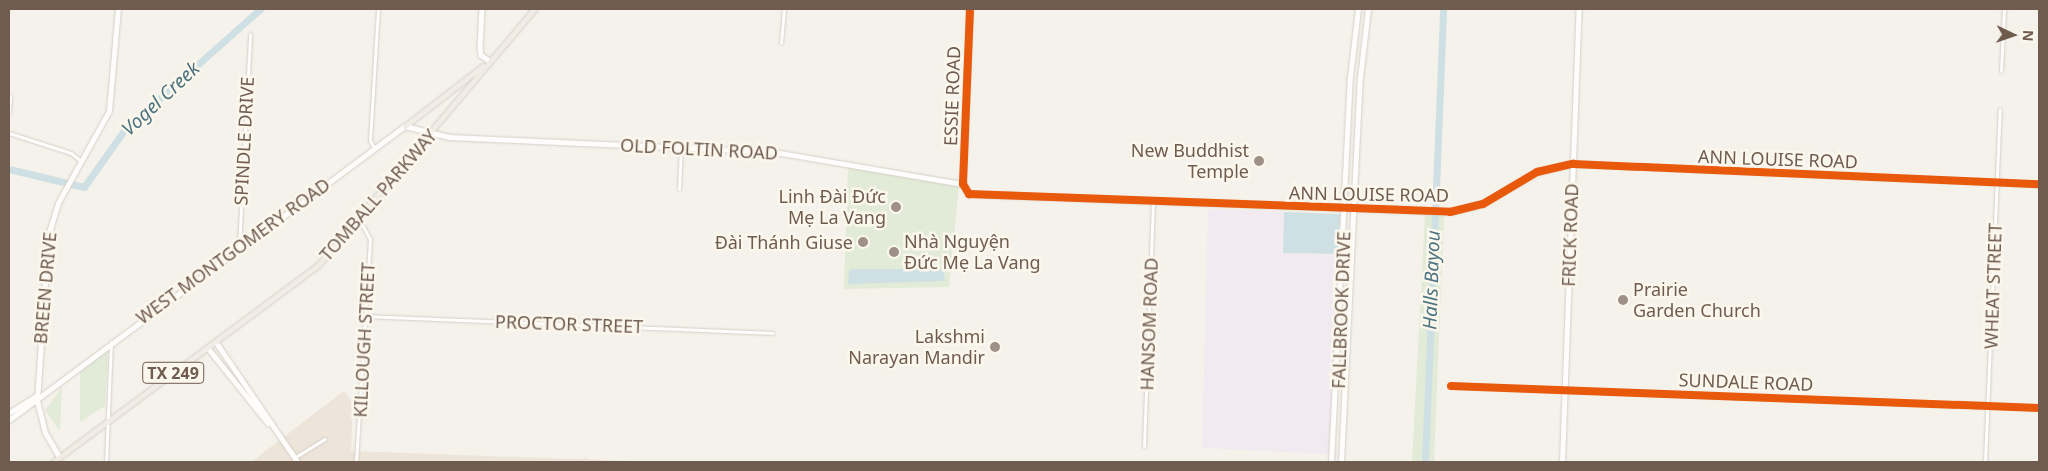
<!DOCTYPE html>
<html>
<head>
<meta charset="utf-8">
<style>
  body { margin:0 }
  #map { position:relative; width:2048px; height:471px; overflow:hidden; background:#f5f2eb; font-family:"Noto Sans",sans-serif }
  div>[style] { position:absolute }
  .residential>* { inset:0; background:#ede5d9 }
  .education>* { inset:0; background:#f2eaf1 }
  .green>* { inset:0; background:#e2ebd7 }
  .water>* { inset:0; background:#cee0e3 }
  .river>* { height:7px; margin:-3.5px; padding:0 3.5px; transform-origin:3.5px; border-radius:3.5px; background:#cee0e3 }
  .roads { filter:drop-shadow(0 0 1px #d4cfc9) drop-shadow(0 0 1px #d4cfc9) }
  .street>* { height:3px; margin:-1.5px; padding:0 1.5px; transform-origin:1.5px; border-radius:1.5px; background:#fefdfc }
  .secondary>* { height:4.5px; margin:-2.25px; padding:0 2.25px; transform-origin:2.25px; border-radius:2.25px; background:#fefdfc }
  .primary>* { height:5px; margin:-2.5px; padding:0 2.5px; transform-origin:2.5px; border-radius:2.5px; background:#f1ede6 }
  .cycleway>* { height:8px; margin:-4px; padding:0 4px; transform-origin:4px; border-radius:4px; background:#e8590c }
  .dots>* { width:14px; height:14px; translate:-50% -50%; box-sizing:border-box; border:2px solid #fcf7ed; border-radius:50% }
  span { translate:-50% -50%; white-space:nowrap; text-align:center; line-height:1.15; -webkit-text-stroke:5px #fcf7ed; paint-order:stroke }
  .shield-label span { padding:1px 4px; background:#fcf7ed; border:1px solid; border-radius:4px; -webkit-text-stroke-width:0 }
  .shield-label { font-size:16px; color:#6f5c4f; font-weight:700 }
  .street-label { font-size:18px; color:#6f5c4f }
  .poi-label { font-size:18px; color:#6f5c4f }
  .right { translate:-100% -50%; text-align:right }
  .left { translate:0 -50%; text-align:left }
  .water-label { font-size:19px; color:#4c7480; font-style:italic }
  .frame { position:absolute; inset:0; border:10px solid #6f5c4f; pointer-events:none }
  .north { position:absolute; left:1988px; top:10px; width:50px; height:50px; -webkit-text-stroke:4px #fcf7ed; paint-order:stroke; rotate:93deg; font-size:14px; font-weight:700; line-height:20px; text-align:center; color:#6f5c4f }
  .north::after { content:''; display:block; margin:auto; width:18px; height:22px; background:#6f5c4f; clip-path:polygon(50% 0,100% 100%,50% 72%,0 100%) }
</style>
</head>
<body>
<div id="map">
  <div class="residential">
    <div style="clip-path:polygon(344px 391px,353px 403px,351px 451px,660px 462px,251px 462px)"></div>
  </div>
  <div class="education">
    <div style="clip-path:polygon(1208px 209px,1284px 212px,1283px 253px,1338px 254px,1329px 454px,1202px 448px)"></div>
  </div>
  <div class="green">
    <div style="clip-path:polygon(848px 167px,959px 186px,949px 287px,844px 289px)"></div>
    <div style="clip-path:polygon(1425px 215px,1444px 215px,1434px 462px,1412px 462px)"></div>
    <div style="clip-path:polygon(108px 351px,105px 406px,80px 422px,80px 369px)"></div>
    <div style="clip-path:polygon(62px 387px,60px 430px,59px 430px,45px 410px)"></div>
  </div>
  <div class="water">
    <div style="clip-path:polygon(1284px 212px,1340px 214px,1338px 254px,1283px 253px)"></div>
    <div style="clip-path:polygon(853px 269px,943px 269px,945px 281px,848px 284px,849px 270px)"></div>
  </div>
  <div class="river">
    <div style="left:9px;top:169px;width:77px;rotate:13.5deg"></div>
    <div style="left:84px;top:187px;width:71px;rotate:-54.7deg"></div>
    <div style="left:125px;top:129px;width:181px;rotate:-41.6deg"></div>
    <div style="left:1425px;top:462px;width:453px;rotate:-87.7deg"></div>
  </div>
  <div class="roads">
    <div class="street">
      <div style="left:781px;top:43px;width:34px;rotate:-85deg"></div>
      <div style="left:2001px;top:71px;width:62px;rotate:-87.2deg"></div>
      <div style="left:9px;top:112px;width:16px;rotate:-86deg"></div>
      <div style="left:9px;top:133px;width:65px;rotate:17.9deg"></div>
      <div style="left:71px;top:153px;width:14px;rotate:39deg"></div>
      <div style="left:374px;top:148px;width:9px;rotate:-117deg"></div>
      <div style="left:370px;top:140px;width:131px;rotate:-86.5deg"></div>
      <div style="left:1573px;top:164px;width:466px;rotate:2.5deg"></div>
      <div style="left:679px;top:189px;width:41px;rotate:-87.2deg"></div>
      <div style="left:239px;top:247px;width:213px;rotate:-87deg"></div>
      <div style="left:366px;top:316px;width:407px;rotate:2.4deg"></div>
      <div style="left:1451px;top:386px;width:588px;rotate:2.14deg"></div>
      <div style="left:1144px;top:446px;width:244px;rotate:-87.9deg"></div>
      <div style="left:294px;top:458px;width:36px;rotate:-32deg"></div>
      <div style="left:106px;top:462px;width:120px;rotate:-87.6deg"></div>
      <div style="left:356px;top:462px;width:223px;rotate:-86.4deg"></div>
      <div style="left:370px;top:239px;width:21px;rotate:-119deg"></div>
      <div style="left:585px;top:462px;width:1px;rotate:-90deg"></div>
      <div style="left:1985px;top:462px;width:353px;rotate:-87.6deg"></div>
    </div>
    <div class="secondary">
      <div style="left:482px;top:9px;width:38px;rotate:93deg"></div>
      <div style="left:480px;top:47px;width:8px;rotate:83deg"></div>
      <div style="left:481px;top:55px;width:11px;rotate:34deg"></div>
      <div style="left:970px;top:9px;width:175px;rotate:92.3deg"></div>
      <div style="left:963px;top:184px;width:12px;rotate:59deg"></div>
      <div style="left:969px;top:194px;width:481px;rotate:2.1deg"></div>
      <div style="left:1450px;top:212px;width:34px;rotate:-14deg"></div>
      <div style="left:1483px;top:204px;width:63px;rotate:-30.7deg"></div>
      <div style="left:1537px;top:172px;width:37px;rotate:-13deg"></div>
      <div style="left:216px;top:342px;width:145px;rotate:55.7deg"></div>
      <div style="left:208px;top:348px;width:96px;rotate:51.3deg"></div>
      <div style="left:9px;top:413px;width:32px;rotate:-32deg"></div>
      <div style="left:9px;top:420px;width:493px;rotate:-36.6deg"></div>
      <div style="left:405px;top:126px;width:45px;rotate:14deg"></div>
      <div style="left:449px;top:137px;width:326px;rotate:2.6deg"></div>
      <div style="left:775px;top:152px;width:191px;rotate:9.7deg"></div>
      <div style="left:59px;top:457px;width:28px;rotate:-120deg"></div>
      <div style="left:45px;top:433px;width:32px;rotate:-104deg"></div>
      <div style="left:37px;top:402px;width:166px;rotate:-86.2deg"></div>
      <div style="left:48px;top:236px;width:34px;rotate:-73deg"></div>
      <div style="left:58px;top:203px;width:105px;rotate:-61deg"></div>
      <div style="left:109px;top:111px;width:102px;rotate:-85deg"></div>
      <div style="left:1331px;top:462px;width:385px;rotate:-87.2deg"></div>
      <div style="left:1350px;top:77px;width:68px;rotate:-83.3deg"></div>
      <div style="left:1341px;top:462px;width:384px;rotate:-87.2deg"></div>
      <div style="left:1360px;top:78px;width:69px;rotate:-83.4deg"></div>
      <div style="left:1562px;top:462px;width:453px;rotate:-87.9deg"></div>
    </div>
    <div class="primary">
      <div style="left:405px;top:126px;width:98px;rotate:-37.6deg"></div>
      <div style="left:53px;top:462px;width:330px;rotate:-36.6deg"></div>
      <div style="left:318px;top:265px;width:335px;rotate:-49.8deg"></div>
    </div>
  </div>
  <div class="cycleway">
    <div style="left:970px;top:9px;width:175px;rotate:92.3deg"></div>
    <div style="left:963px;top:184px;width:12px;rotate:59deg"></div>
    <div style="left:969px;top:194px;width:481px;rotate:2.1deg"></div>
    <div style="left:1450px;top:212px;width:34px;rotate:-14deg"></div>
    <div style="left:1483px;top:204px;width:63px;rotate:-30.7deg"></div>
    <div style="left:1537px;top:172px;width:37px;rotate:-13deg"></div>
    <div style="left:1573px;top:164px;width:466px;rotate:2.5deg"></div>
    <div style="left:1451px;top:386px;width:588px;rotate:2.14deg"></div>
  </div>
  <div class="dots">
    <div style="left:1259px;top:161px;background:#9e9086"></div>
    <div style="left:896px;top:207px;background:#9e9086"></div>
    <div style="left:863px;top:242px;background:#9e9086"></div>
    <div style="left:894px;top:252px;background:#9e9086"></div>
    <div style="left:1623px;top:300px;background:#9e9086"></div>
    <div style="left:995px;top:347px;background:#9e9086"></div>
  </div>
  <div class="shield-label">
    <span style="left:173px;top:373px">TX 249</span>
  </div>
  <div class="street-label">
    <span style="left:952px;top:96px;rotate:-88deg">ESSIE ROAD</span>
    <span style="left:244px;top:141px;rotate:-87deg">SPINDLE DRIVE</span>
    <span style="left:699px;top:149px;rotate:3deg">OLD FOLTIN ROAD</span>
    <span style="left:1778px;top:159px;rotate:2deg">ANN LOUISE ROAD</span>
    <span style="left:1369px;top:194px;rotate:1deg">ANN LOUISE ROAD</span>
    <span style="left:378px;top:195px;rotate:-49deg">TOMBALL PARKWAY</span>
    <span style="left:1570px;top:235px;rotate:-88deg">FRICK ROAD</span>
    <span style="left:233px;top:251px;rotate:-36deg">WEST MONTGOMERY ROAD</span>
    <span style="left:1993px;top:286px;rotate:-88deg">WHEAT STREET</span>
    <span style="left:45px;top:288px;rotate:-85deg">BREEN DRIVE</span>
    <span style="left:1341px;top:310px;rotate:-88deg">FALLBROOK DRIVE</span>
    <span style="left:569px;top:324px;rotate:2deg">PROCTOR STREET</span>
    <span style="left:1149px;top:324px;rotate:-88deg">HANSOM ROAD</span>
    <span style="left:364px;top:340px;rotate:-87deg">KILLOUGH STREET</span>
    <span style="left:1746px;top:382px;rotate:2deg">SUNDALE ROAD</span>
  </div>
  <div class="poi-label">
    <span class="right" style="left:1249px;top:161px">New Buddhist<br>Temple</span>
    <span class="right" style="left:886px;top:207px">Linh Đài Đức<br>Mẹ La Vang</span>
    <span class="right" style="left:853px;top:242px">Đài Thánh Giuse</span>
    <span class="left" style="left:904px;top:252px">Nhà Nguyện<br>Đức Mẹ La Vang</span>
    <span class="left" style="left:1633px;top:300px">Prairie<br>Garden Church</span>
    <span class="right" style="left:985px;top:347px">Lakshmi<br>Narayan Mandir</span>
  </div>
  <div class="water-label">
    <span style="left:161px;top:99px;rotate:-43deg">Vogel Creek</span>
    <span style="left:1432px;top:280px;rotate:-88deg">Halls Bayou</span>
  </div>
  <div class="frame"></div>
  <div class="north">N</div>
</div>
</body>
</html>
